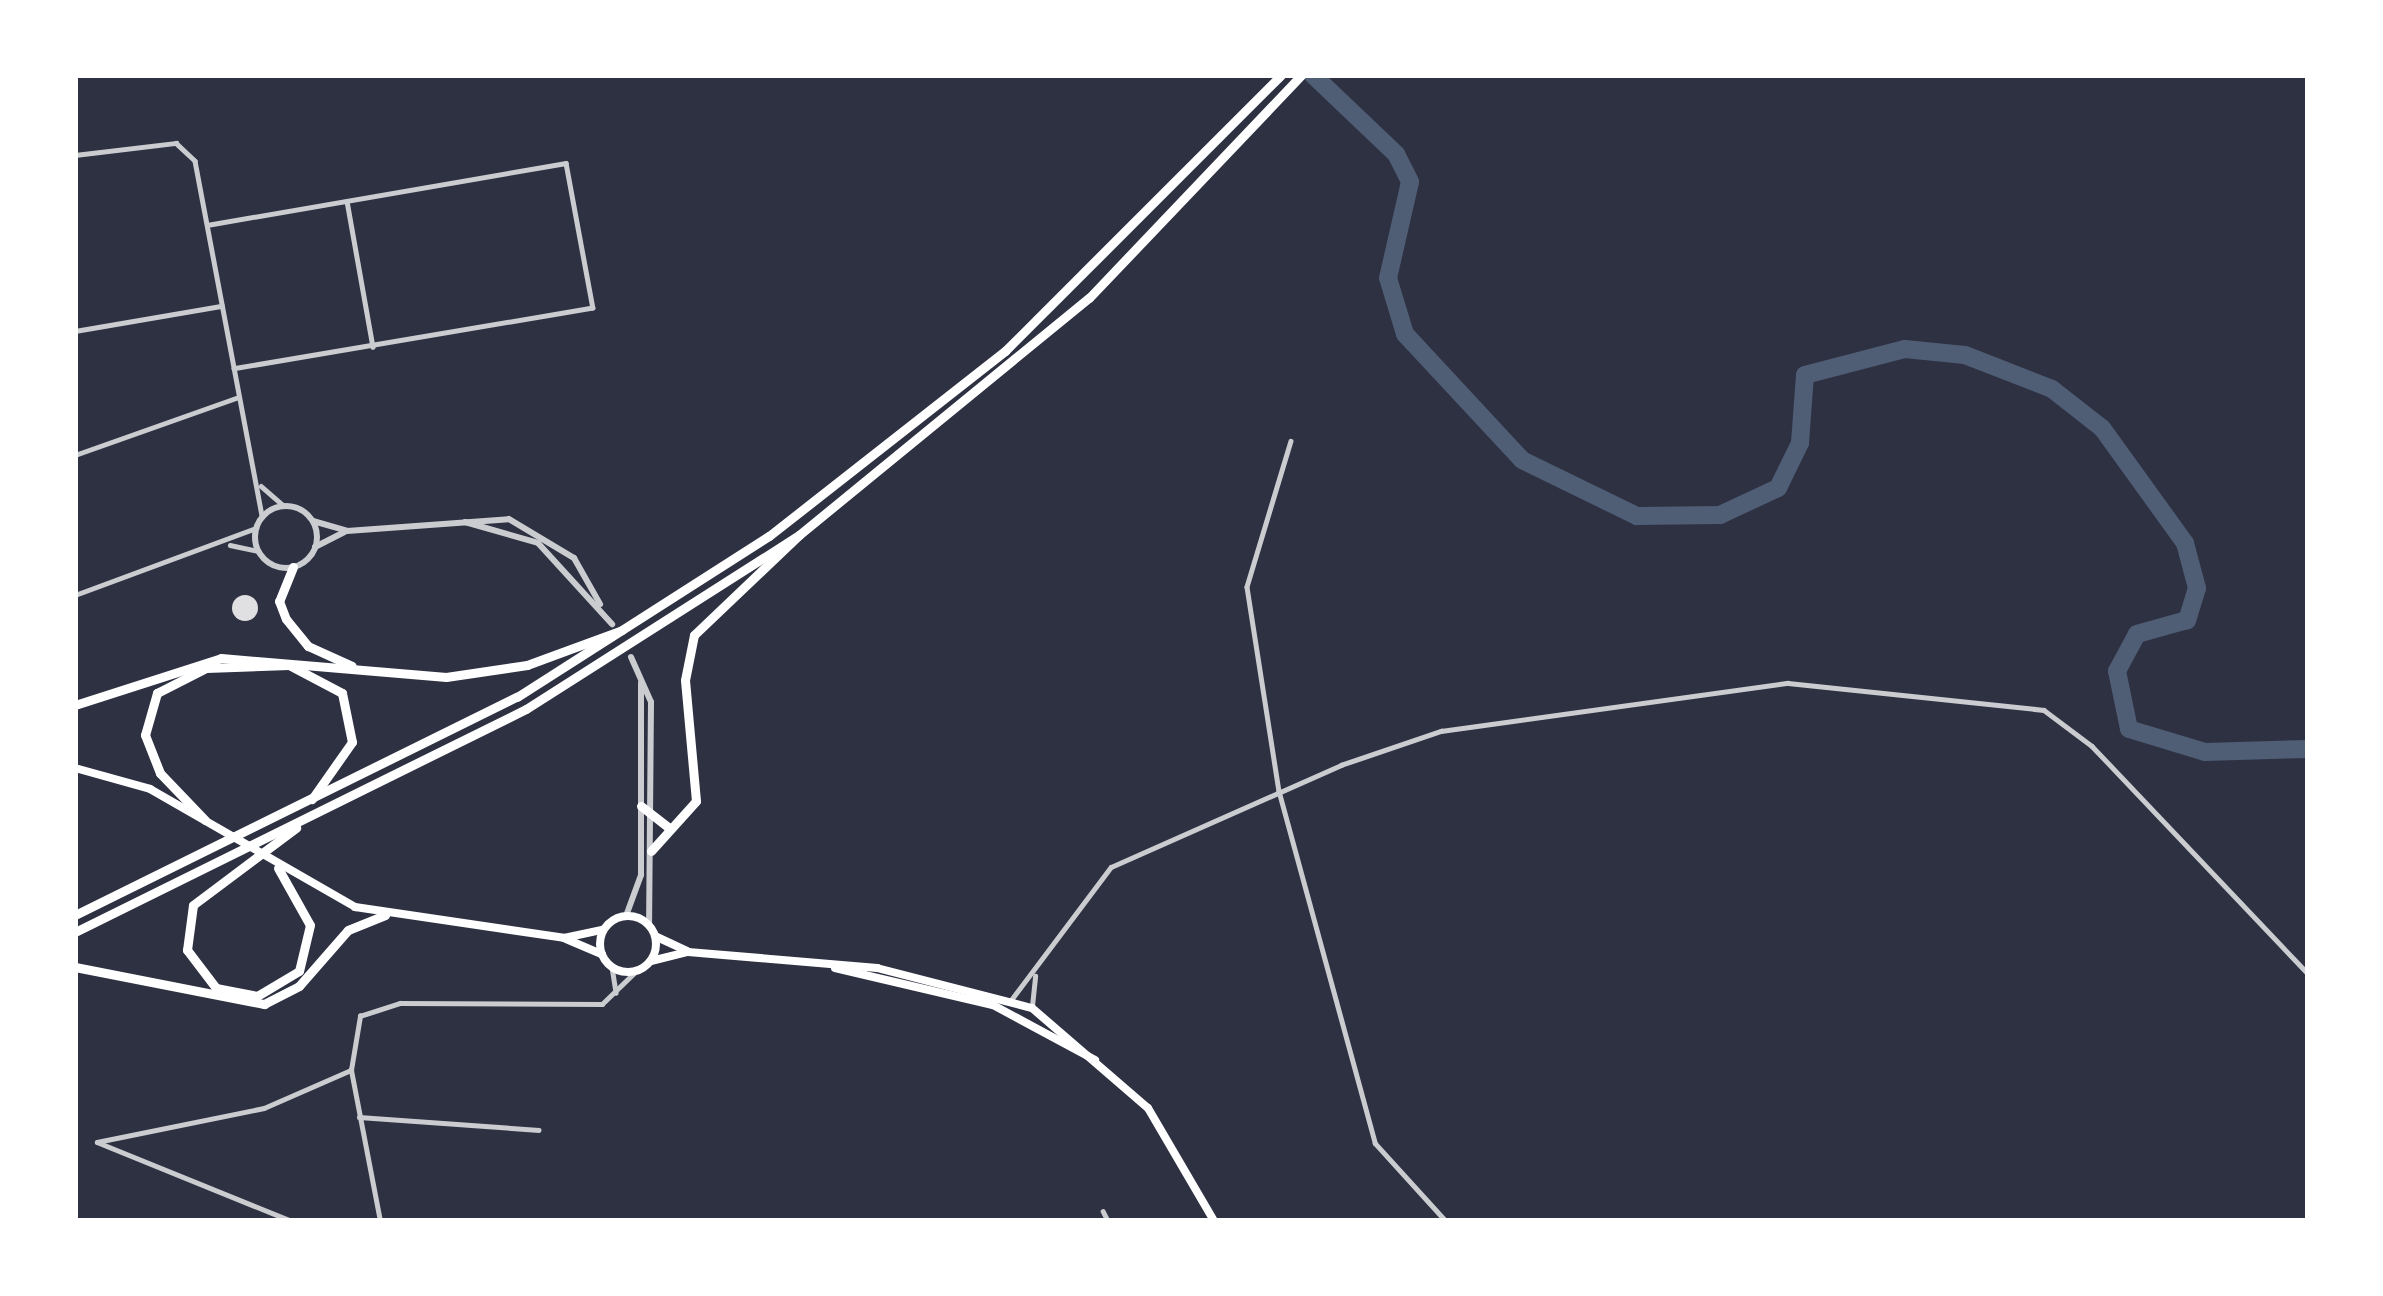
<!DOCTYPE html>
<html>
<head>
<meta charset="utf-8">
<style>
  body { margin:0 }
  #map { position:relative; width:2383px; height:1296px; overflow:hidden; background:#2d3142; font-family:Commissioner,sans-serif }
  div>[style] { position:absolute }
  .river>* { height:18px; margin:-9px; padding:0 9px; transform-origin:9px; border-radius:9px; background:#4f5d75 }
  .building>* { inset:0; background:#e0e0e3 }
  .round { border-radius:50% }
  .minor>* { height:4.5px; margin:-2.25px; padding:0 2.25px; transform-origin:2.25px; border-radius:2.25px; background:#caccd0 }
  .tertiary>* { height:6px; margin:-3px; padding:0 3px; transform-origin:3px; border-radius:3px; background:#caccd0 }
  .tertiary>.ring { margin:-3px; padding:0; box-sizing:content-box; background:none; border:6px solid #caccd0; border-radius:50% }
  .secondary>* { height:8px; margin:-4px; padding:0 4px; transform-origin:4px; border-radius:4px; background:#fff }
  .secondary>.ring { margin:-4px; padding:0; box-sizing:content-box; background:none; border:8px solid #fff; border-radius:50% }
  .trunk>* { height:9px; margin:-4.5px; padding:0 4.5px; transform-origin:4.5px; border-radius:4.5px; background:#fff }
  span { translate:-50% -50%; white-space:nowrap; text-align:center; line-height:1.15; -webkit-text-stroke:9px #fff; paint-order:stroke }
  .frame { position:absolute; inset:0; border:78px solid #fff; pointer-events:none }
</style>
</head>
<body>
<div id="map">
  <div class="river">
    <div style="left:1313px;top:75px;width:115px;rotate:43.6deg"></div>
    <div style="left:1396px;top:154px;width:31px;rotate:63deg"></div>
    <div style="left:1410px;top:182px;width:98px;rotate:102.9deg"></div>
    <div style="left:1388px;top:278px;width:59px;rotate:73.1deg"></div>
    <div style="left:1405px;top:334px;width:172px;rotate:47.1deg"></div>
    <div style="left:1522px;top:460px;width:128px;rotate:26deg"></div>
    <div style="left:1637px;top:516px;width:83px;rotate:-0.7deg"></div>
    <div style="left:1720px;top:515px;width:64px;rotate:-25deg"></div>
    <div style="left:1778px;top:488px;width:50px;rotate:-63.9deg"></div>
    <div style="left:1800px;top:443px;width:68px;rotate:-85.8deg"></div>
    <div style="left:1805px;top:375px;width:103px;rotate:-14.6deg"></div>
    <div style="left:1905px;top:349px;width:60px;rotate:5.7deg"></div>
    <div style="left:1965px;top:355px;width:93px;rotate:21.3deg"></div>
    <div style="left:2052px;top:389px;width:63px;rotate:38deg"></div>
    <div style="left:2102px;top:428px;width:142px;rotate:54.2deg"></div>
    <div style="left:2185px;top:543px;width:47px;rotate:75.1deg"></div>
    <div style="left:2197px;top:588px;width:34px;rotate:107deg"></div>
    <div style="left:2187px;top:620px;width:52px;rotate:164.4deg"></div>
    <div style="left:2137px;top:634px;width:42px;rotate:118.4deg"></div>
    <div style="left:2117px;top:671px;width:59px;rotate:78.3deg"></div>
    <div style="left:2129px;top:729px;width:79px;rotate:16.8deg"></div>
    <div style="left:2205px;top:752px;width:103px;rotate:-1.7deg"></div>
  </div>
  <div class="building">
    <div class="round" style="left:232px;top:595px;width:26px;height:26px"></div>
  </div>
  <div class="minor">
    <div style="left:75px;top:155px;width:102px;rotate:-6.8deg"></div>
    <div style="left:176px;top:143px;width:26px;rotate:43deg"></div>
    <div style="left:195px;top:161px;width:362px;rotate:79.3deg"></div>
    <div style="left:347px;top:201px;width:148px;rotate:79.9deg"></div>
    <div style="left:207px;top:225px;width:364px;rotate:-9.8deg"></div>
    <div style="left:566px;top:163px;width:147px;rotate:79.5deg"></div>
    <div style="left:593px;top:308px;width:364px;rotate:170.4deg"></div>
    <div style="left:75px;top:331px;width:149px;rotate:-9.7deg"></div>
    <div style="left:1291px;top:441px;width:152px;rotate:106.8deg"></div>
    <div style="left:1247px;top:587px;width:206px;rotate:81.1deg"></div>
    <div style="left:1279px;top:791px;width:365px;rotate:74.7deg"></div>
    <div style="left:1375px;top:1143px;width:105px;rotate:47.7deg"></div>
    <div style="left:75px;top:455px;width:174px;rotate:-19.5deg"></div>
    <div style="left:261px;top:486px;width:30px;rotate:41deg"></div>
    <div style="left:230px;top:545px;width:29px;rotate:12deg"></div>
    <div style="left:75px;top:595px;width:193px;rotate:-20.3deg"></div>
    <div style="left:612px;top:967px;width:26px;rotate:81deg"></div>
    <div style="left:1011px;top:1000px;width:166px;rotate:-53.1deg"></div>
    <div style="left:1111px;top:867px;width:252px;rotate:-23.9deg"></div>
    <div style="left:1341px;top:765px;width:106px;rotate:-18.8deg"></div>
    <div style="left:1441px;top:731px;width:350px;rotate:-7.9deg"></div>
    <div style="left:1788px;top:683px;width:257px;rotate:6deg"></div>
    <div style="left:2044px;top:710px;width:60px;rotate:36.9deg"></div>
    <div style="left:2092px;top:746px;width:314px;rotate:46.5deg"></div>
    <div style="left:1032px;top:1006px;width:30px;rotate:-84deg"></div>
    <div style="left:359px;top:1117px;width:180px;rotate:4.1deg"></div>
    <div style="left:97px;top:1142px;width:170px;rotate:-11.5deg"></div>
    <div style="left:264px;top:1108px;width:95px;rotate:-23.6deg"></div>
    <div style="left:97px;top:1142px;width:210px;rotate:22.1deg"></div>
    <div style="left:1103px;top:1211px;width:11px;rotate:63deg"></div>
    <div style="left:380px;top:1221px;width:154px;rotate:-100.9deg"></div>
    <div style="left:351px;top:1070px;width:55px;rotate:-80.5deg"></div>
    <div style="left:360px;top:1016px;width:42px;rotate:-18deg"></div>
    <div style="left:400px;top:1003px;width:202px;rotate:0.3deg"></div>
    <div style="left:602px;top:1004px;width:47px;rotate:-44.1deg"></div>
  </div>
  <div class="tertiary">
    <div class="ring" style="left:255px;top:506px;width:56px;height:56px"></div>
    <div style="left:313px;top:521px;width:35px;rotate:16deg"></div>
    <div style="left:347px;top:531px;width:162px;rotate:-4.2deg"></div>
    <div style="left:509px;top:519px;width:76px;rotate:31deg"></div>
    <div style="left:574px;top:558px;width:53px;rotate:60.5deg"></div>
    <div style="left:465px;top:522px;width:76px;rotate:16deg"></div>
    <div style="left:538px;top:543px;width:110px;rotate:47.6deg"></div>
    <div style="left:315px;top:547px;width:33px;rotate:-27deg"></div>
    <div style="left:631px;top:657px;width:49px;rotate:66deg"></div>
    <div style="left:651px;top:702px;width:223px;rotate:90.5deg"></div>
    <div style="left:626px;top:916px;width:44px;rotate:-69.9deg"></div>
    <div style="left:641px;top:875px;width:192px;rotate:-90deg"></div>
  </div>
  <div class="secondary">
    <div style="left:75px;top:768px;width:78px;rotate:15.6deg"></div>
    <div style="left:150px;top:789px;width:237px;rotate:29.9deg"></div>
    <div style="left:355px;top:907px;width:211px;rotate:8.4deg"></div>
    <div style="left:564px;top:938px;width:40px;rotate:-12deg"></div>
    <div class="ring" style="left:600px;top:916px;width:48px;height:48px"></div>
    <div style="left:657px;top:937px;width:33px;rotate:25deg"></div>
    <div style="left:566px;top:939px;width:39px;rotate:23deg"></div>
    <div style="left:651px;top:961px;width:38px;rotate:-14deg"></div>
    <div style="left:688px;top:952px;width:190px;rotate:4.8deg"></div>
    <div style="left:877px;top:968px;width:160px;rotate:14.5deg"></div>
    <div style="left:1032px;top:1008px;width:153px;rotate:40.8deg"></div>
    <div style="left:1148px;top:1108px;width:131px;rotate:59.7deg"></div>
    <div style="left:835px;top:968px;width:162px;rotate:13.2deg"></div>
    <div style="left:993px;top:1005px;width:116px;rotate:28.3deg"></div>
  </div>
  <div class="trunk">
    <div style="left:293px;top:567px;width:37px;rotate:112deg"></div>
    <div style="left:279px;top:601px;width:19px;rotate:69deg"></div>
    <div style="left:286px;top:619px;width:35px;rotate:51deg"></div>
    <div style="left:308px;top:646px;width:48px;rotate:24.4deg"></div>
    <div style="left:75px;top:705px;width:153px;rotate:-17.8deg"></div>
    <div style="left:221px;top:658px;width:226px;rotate:4.8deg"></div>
    <div style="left:446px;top:677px;width:82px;rotate:-8.4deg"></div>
    <div style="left:527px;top:665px;width:101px;rotate:-20.2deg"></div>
    <div style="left:641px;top:806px;width:36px;rotate:38deg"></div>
    <div style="left:205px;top:820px;width:65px;rotate:-133.8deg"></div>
    <div style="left:160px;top:773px;width:41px;rotate:-111.5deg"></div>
    <div style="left:145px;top:735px;width:44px;rotate:-74.1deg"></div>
    <div style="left:157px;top:693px;width:55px;rotate:-27deg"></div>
    <div style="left:206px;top:668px;width:83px;rotate:-2.1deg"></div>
    <div style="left:289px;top:665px;width:60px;rotate:27.8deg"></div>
    <div style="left:342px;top:693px;width:50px;rotate:78.5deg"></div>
    <div style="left:352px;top:742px;width:70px;rotate:125.1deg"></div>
    <div style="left:651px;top:851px;width:67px;rotate:-48deg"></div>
    <div style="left:696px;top:801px;width:121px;rotate:-95.2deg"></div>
    <div style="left:685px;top:680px;width:46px;rotate:-78.7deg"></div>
    <div style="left:694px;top:635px;width:144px;rotate:-43.6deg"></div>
    <div style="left:278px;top:868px;width:65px;rotate:60.7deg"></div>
    <div style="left:310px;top:925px;width:47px;rotate:103.4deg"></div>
    <div style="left:299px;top:971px;width:49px;rotate:149.2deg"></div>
    <div style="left:257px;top:996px;width:42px;rotate:-169deg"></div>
    <div style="left:216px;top:988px;width:48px;rotate:-127.3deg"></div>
    <div style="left:187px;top:950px;width:45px;rotate:-82.4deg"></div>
    <div style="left:193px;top:905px;width:129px;rotate:-36.8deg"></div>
    <div style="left:75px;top:915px;width:493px;rotate:-26.3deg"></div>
    <div style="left:517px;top:697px;width:299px;rotate:-32.6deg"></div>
    <div style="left:769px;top:536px;width:300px;rotate:-38.1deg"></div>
    <div style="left:1005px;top:351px;width:390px;rotate:-45deg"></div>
    <div style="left:75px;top:932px;width:503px;rotate:-26.31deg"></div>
    <div style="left:526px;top:709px;width:324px;rotate:-32.5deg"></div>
    <div style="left:799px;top:535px;width:375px;rotate:-39.3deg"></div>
    <div style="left:1089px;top:298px;width:308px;rotate:-46.4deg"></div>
    <div style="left:75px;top:967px;width:193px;rotate:11.1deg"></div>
    <div style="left:264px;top:1004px;width:39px;rotate:-27deg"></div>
    <div style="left:299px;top:986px;width:74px;rotate:-48.8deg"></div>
    <div style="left:348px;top:930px;width:40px;rotate:-22deg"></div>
  </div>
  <div class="frame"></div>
</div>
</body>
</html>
